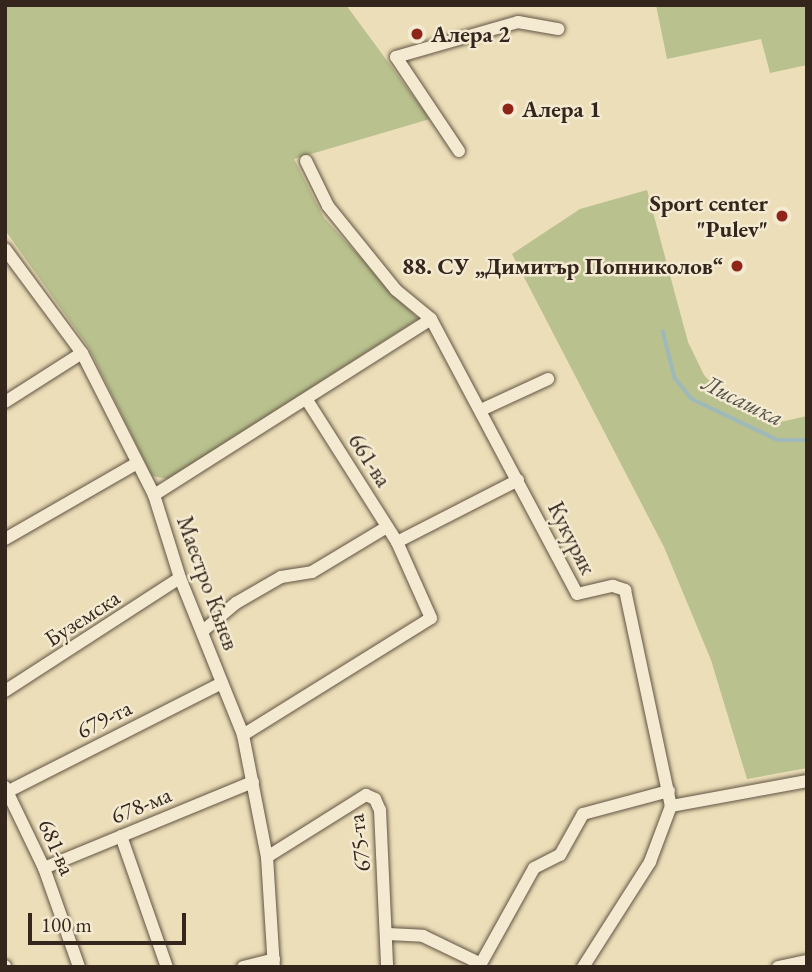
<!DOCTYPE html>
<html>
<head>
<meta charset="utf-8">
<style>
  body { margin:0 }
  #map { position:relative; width:812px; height:972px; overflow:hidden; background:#ecdeb8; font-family:"EB Garamond",serif }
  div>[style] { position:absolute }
  .green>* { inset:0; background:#b9c18e }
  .stream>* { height:3.5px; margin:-1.75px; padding:0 1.75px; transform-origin:1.75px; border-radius:1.75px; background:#9fb9ba }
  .roads { filter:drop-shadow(0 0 2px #625443) drop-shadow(0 0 2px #625443) }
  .minor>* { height:12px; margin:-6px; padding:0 6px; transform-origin:6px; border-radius:6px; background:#f3ead1 }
  .dots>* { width:19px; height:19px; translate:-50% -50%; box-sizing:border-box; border:4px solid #f3ead1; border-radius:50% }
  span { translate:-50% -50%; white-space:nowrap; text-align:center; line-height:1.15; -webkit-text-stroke:5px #f3ead1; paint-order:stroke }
  .poi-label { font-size:23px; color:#34261c; font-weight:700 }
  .left { translate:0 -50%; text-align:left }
  .right { translate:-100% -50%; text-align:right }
  .street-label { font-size:23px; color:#34261c }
  .water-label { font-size:24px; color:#54524b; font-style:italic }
  .frame { position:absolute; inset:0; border:7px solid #34261c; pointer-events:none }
  .scale { position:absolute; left:28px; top:913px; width:158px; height:32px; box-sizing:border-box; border:4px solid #34261c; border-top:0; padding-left:9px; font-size:21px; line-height:24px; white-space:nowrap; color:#34261c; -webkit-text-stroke:5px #f3ead1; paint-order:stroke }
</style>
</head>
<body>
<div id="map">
  <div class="green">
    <div style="clip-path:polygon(5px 5px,346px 5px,430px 119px,294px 159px,324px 218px,418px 319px,168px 479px,152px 476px,89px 348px,5px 230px)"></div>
    <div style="clip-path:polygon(656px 5px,807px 5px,807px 65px,770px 73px,761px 39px,667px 59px)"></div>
    <div style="clip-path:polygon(647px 190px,688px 342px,704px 375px,729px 402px,752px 415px,776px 423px,807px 416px,807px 768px,747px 779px,711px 660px,664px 547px,512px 254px,580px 209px)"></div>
  </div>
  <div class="stream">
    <div style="left:663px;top:331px;width:49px;rotate:75.7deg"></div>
    <div style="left:675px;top:378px;width:27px;rotate:51deg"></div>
    <div style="left:692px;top:399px;width:95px;rotate:25.5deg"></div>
    <div style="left:778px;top:440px;width:29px"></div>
  </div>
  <div class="roads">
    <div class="minor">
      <div style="left:459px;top:151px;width:113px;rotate:-123.8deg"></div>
      <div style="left:396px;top:57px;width:127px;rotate:-16deg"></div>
      <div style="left:518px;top:22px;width:41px;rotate:9.9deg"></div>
      <div style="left:306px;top:161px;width:50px;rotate:63.9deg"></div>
      <div style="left:328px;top:206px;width:108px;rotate:51deg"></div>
      <div style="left:396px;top:290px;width:45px;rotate:39.6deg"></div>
      <div style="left:431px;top:319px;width:311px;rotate:62deg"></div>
      <div style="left:577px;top:594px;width:37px;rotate:-13deg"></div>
      <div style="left:613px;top:586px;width:13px;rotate:18deg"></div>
      <div style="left:625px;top:590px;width:221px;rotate:78deg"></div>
      <div style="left:671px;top:806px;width:60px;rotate:110.6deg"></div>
      <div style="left:650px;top:862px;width:125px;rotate:122.5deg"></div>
      <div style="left:5px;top:249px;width:129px;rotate:53.5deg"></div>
      <div style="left:82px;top:353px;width:159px;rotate:63.1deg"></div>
      <div style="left:154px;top:495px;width:87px;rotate:72.6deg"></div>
      <div style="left:180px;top:578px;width:169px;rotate:68.1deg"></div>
      <div style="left:243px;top:735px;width:124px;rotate:78.9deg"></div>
      <div style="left:267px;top:857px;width:110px;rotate:86.4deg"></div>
      <div style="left:5px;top:402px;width:91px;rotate:-32.5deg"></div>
      <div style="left:481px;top:410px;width:74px;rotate:-24.8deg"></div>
      <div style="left:154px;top:495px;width:328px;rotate:-32.4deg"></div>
      <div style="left:5px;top:539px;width:152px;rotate:-29.9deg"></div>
      <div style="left:397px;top:542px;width:136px;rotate:-27.1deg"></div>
      <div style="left:204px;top:630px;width:42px;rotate:-40.2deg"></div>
      <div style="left:236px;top:603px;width:52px;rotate:-30deg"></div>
      <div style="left:281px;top:577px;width:31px;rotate:-9deg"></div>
      <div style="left:312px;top:572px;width:87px;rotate:-31deg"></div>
      <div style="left:5px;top:691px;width:208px;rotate:-32.9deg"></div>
      <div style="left:243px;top:735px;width:221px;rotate:-31.9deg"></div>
      <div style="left:431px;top:618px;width:83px;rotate:-114.1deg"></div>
      <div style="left:397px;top:542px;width:168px;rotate:-122.4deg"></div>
      <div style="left:5px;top:787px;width:90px;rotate:64.3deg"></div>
      <div style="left:44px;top:868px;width:105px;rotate:70.5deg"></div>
      <div style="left:5px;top:793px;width:243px;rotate:-26.9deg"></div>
      <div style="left:671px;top:806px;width:138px;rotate:-10.4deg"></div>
      <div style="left:121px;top:836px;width:139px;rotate:70.7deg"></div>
      <div style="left:267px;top:857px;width:117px;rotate:-32.1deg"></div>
      <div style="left:366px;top:795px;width:10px;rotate:24deg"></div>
      <div style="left:375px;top:799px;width:12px;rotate:66deg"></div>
      <div style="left:380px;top:810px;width:157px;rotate:87.4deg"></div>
      <div style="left:44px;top:868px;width:226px;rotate:-22.4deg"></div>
      <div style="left:388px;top:934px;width:35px;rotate:3deg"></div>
      <div style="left:423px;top:936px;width:62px;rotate:25.7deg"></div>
      <div style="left:5px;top:966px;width:1px;rotate:90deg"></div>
      <div style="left:243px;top:967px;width:32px;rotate:-14deg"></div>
      <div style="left:479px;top:967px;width:113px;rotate:-60.9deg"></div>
      <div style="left:534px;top:868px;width:29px;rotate:-27deg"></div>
      <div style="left:560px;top:855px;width:47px;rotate:-60.7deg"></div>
      <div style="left:583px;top:814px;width:89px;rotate:-15deg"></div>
      <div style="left:778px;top:967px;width:30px;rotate:-12deg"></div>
    </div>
  </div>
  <div class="dots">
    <div style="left:417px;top:34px;background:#8f2418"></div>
    <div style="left:508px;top:109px;background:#8f2418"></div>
    <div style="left:782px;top:216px;background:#8f2418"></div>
    <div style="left:737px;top:266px;background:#8f2418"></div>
  </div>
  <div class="poi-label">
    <span class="left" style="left:431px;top:34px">Алера 2</span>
    <span class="left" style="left:522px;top:109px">Алера 1</span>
    <span class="right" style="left:768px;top:216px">Sport center<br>"Pulev"</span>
    <span class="right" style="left:723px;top:266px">88. СУ „Димитър Попниколов“</span>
  </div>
  <div class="street-label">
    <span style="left:370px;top:460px;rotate:57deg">661-ва</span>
    <span style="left:572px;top:538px;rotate:63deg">Кукуряк</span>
    <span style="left:208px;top:583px;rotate:70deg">Маестро Кънев</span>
    <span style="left:82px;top:618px;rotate:-33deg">Буземска</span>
    <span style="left:104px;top:719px;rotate:-27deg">679-та</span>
    <span style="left:141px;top:805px;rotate:-22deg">678-ма</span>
    <span style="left:359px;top:843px;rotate:-97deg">675-та</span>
    <span style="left:57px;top:847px;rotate:66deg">681-ва</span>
  </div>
  <div class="water-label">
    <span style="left:743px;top:400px;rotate:26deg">Лисашка</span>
  </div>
  <div class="frame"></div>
  <div class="scale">100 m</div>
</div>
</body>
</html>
